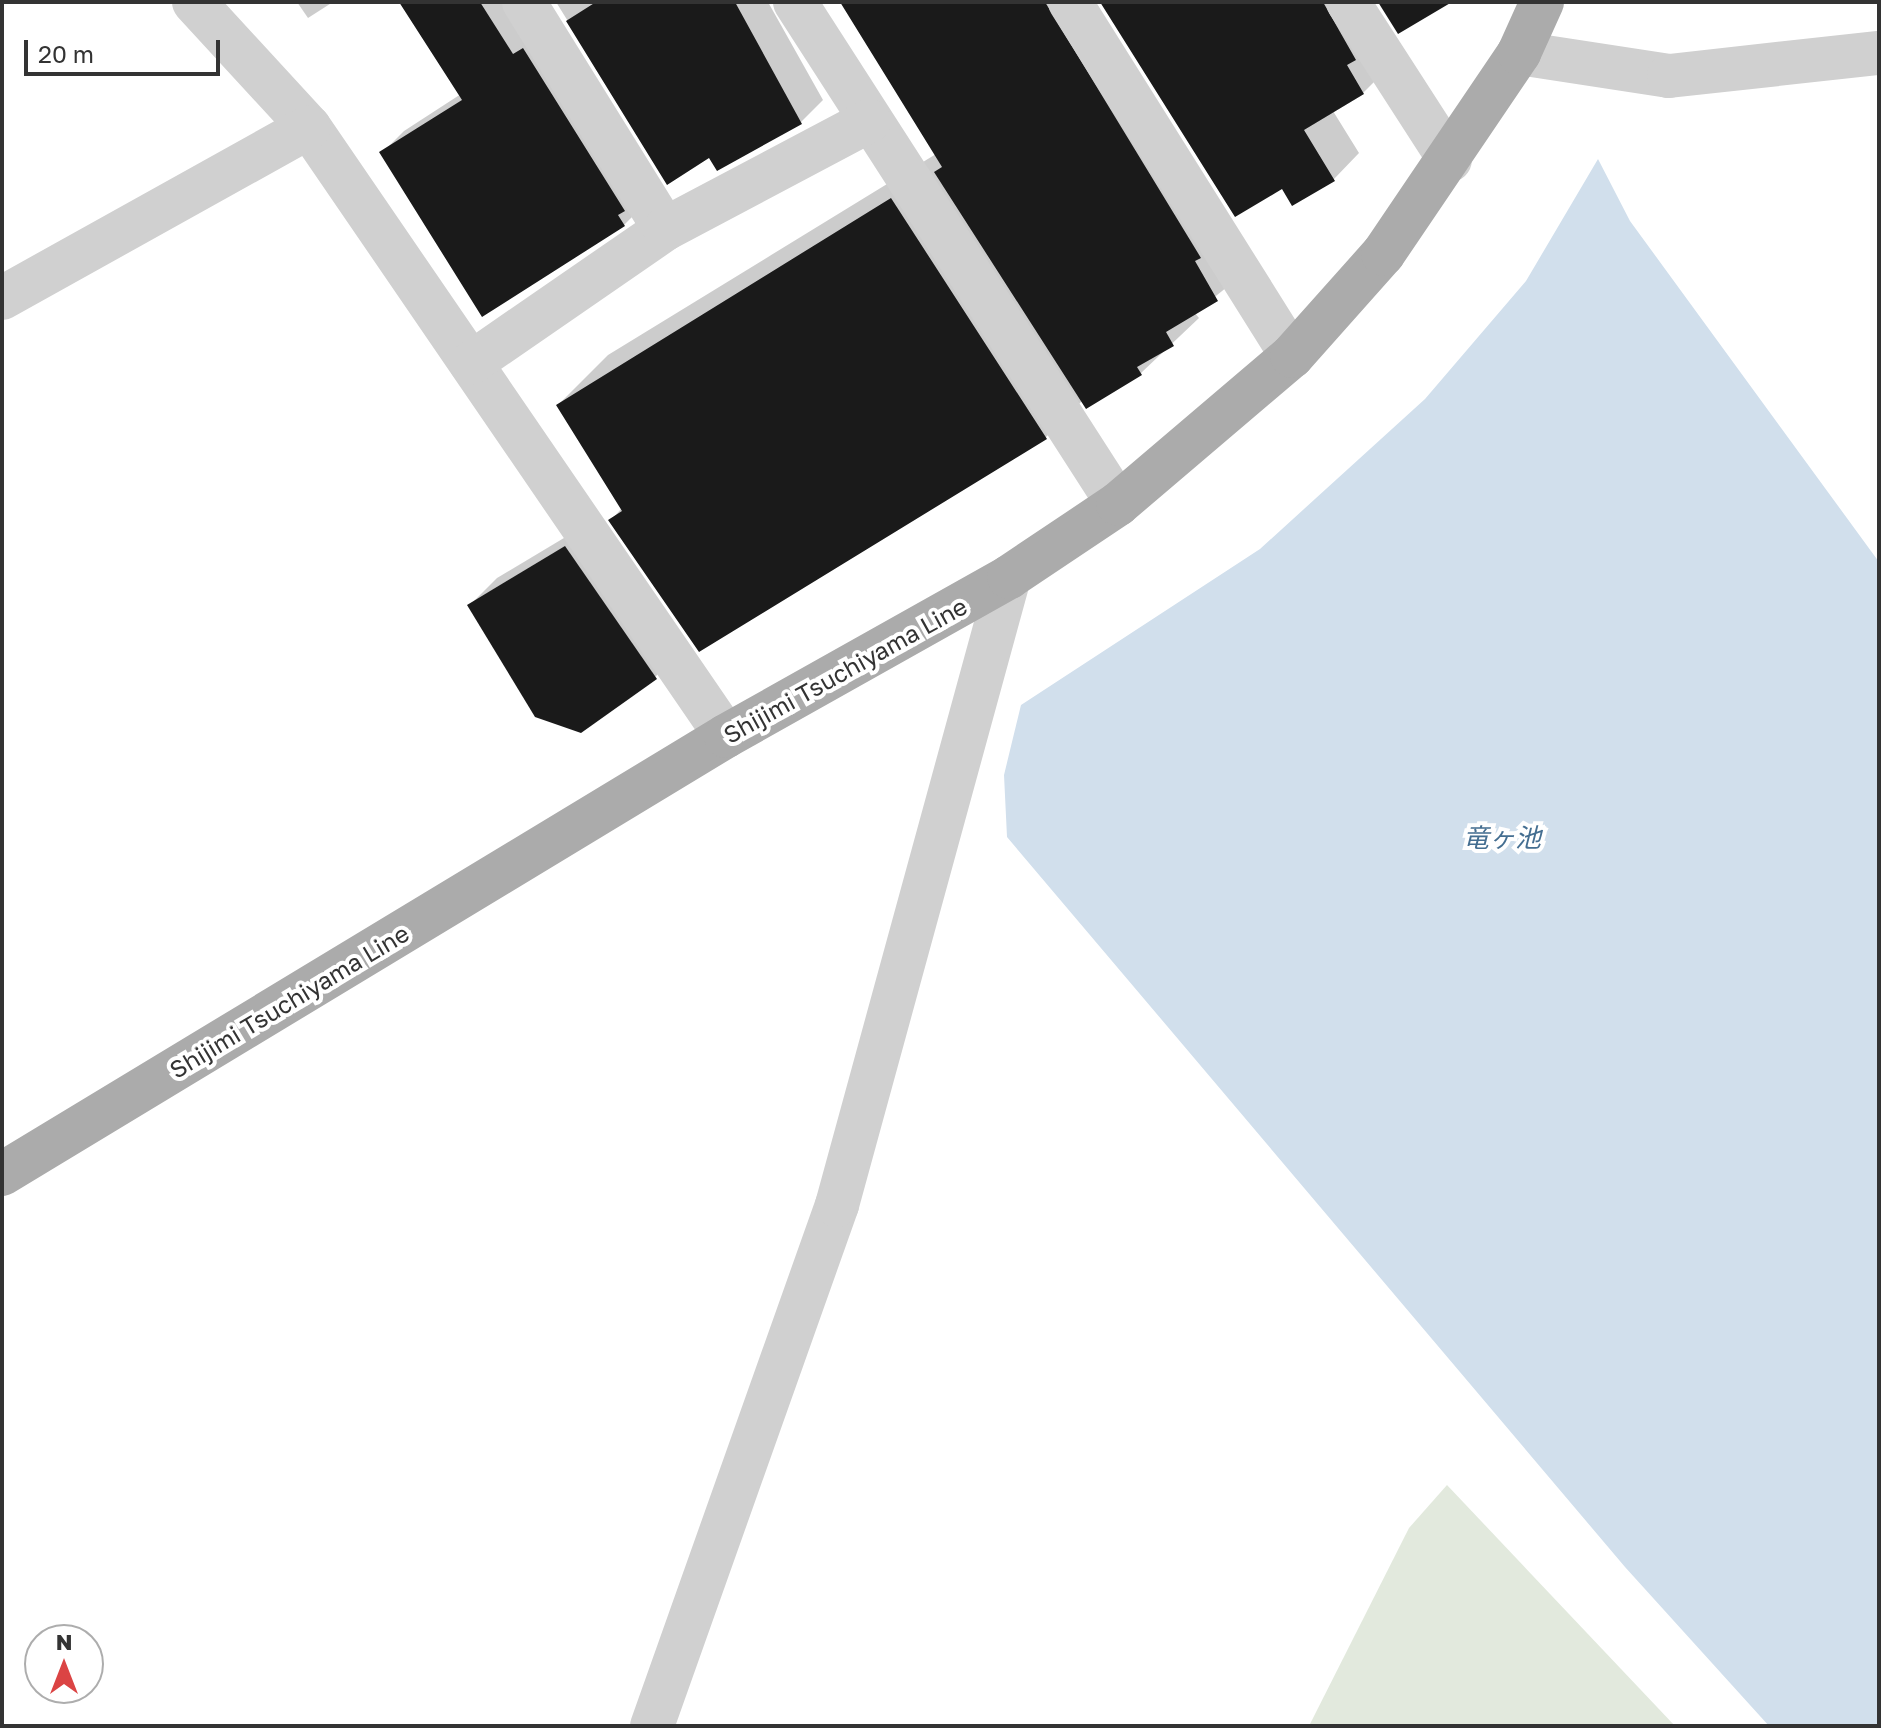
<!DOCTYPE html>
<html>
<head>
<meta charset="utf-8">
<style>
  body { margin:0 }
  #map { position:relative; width:1881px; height:1728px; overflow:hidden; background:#fff; font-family:"Golos Text","Noto Sans JP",sans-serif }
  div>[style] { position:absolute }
  .green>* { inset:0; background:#e2e9dd }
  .water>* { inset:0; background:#d1dfec }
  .shadow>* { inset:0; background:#0003 }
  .building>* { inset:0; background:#1a1a1a }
  .minor>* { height:44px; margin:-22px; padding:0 22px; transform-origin:22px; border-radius:22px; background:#d0d0d0 }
  .major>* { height:44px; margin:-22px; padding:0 22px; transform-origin:22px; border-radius:22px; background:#ababab }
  span { translate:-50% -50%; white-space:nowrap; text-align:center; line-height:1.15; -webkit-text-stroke:8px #fff; paint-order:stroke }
  .street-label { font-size:24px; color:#333 }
  .water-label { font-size:26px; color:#446e91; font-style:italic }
  .frame { position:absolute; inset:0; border:4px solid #333; pointer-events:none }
  .north { position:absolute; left:24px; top:1624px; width:80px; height:80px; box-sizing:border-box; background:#fff; border:2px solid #adadad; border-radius:50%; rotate:0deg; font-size:22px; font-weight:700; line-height:32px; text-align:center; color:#333 }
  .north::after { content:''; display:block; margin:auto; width:28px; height:36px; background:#db4444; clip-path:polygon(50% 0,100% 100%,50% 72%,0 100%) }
  .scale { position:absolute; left:24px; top:40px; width:196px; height:36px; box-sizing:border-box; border:4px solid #333; border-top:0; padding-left:10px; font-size:24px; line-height:28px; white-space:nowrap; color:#333; -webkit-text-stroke:6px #fff; paint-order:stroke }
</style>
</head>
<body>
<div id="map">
  <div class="green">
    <div style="clip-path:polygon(1447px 1485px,1675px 1726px,1309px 1726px,1409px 1528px)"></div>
  </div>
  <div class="water">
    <div style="clip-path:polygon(1598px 159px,1630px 221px,1879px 562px,1879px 1726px,1769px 1726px,1625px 1567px,1007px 837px,1004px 775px,1021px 705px,1260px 549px,1425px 399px,1526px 281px)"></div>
  </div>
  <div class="shadow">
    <div style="clip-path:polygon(297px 2px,333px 2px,308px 18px)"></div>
    <div style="clip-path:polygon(401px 2px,530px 2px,646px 203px,624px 225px,382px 153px,404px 131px,461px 94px)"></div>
    <div style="clip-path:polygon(556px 2px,768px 2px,823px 100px,801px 122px,710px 155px,668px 182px)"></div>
    <div style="clip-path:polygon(842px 2px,1082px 2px,1243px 274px,1195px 313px,1199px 318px,1141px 373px,1083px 400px,1045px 438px,611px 520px,622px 508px,558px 405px,608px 355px,936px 154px)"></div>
    <div style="clip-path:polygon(1102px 2px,1360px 2px,1389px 67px,1363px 93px,1333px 111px,1359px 153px,1334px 179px,1282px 186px)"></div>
    <div style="clip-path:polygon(594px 520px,683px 650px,655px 677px,469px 606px,497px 578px)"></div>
  </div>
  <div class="building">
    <div style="clip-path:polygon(399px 2px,480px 2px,513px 54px,523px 48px,625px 211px,618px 215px,625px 226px,482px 317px,379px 152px,462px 100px)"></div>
    <div style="clip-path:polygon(596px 2px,735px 2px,802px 124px,717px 171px,709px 158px,667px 185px,566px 21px)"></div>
    <div style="clip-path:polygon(840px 2px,1045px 2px,1201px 258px,1195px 261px,1218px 301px,1166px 332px,1174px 346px,1137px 367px,1142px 375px,1086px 409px,934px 172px,942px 167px)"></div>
    <div style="clip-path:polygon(1100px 2px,1323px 2px,1356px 60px,1347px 65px,1364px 94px,1304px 130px,1335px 181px,1292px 206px,1282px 189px,1235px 217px)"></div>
    <div style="clip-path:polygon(1378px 2px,1452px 2px,1398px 34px)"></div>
    <div style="clip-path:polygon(891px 198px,1047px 439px,699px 652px,608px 520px,622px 511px,556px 405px)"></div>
    <div style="clip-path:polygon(565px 546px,657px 679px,581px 733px,535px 717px,467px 605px)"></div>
  </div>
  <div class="minor">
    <div style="left:194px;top:2px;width:170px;rotate:47.4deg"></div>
    <div style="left:309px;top:127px;width:738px;rotate:55.6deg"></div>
    <div style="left:524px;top:2px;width:267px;rotate:58.2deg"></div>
    <div style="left:795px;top:2px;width:597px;rotate:57.24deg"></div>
    <div style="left:1070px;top:2px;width:418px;rotate:57.9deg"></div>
    <div style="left:1348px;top:2px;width:188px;rotate:57.2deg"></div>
    <div style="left:1519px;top:53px;width:152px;rotate:8.7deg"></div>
    <div style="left:1669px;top:76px;width:211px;rotate:-6.3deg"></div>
    <div style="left:2px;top:298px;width:351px;rotate:-29.1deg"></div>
    <div style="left:471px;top:363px;width:236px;rotate:-34.6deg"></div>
    <div style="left:665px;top:229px;width:231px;rotate:-27.9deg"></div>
    <div style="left:652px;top:1726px;width:553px;rotate:-70.45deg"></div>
    <div style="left:837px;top:1205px;width:651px;rotate:-74.68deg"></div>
  </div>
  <div class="major">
    <div style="left:2px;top:1174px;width:846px;rotate:-31.17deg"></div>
    <div style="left:726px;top:736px;width:325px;rotate:-29.3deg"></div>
    <div style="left:1009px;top:577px;width:131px;rotate:-33.8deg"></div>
    <div style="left:1118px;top:504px;width:228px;rotate:-40.4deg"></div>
    <div style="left:1292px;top:356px;width:137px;rotate:-48.3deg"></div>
    <div style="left:1383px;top:254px;width:243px;rotate:-55.9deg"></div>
    <div style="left:1519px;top:53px;width:56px;rotate:-65.7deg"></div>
  </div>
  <div class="street-label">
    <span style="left:845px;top:670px;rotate:-29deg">Shijimi Tsuchiyama Line</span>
    <span style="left:289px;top:1001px;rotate:-31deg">Shijimi Tsuchiyama Line</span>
  </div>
  <div class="water-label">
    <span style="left:1502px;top:838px">竜ヶ池</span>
  </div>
  <div class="frame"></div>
  <div class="north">N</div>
  <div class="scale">20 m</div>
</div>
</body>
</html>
